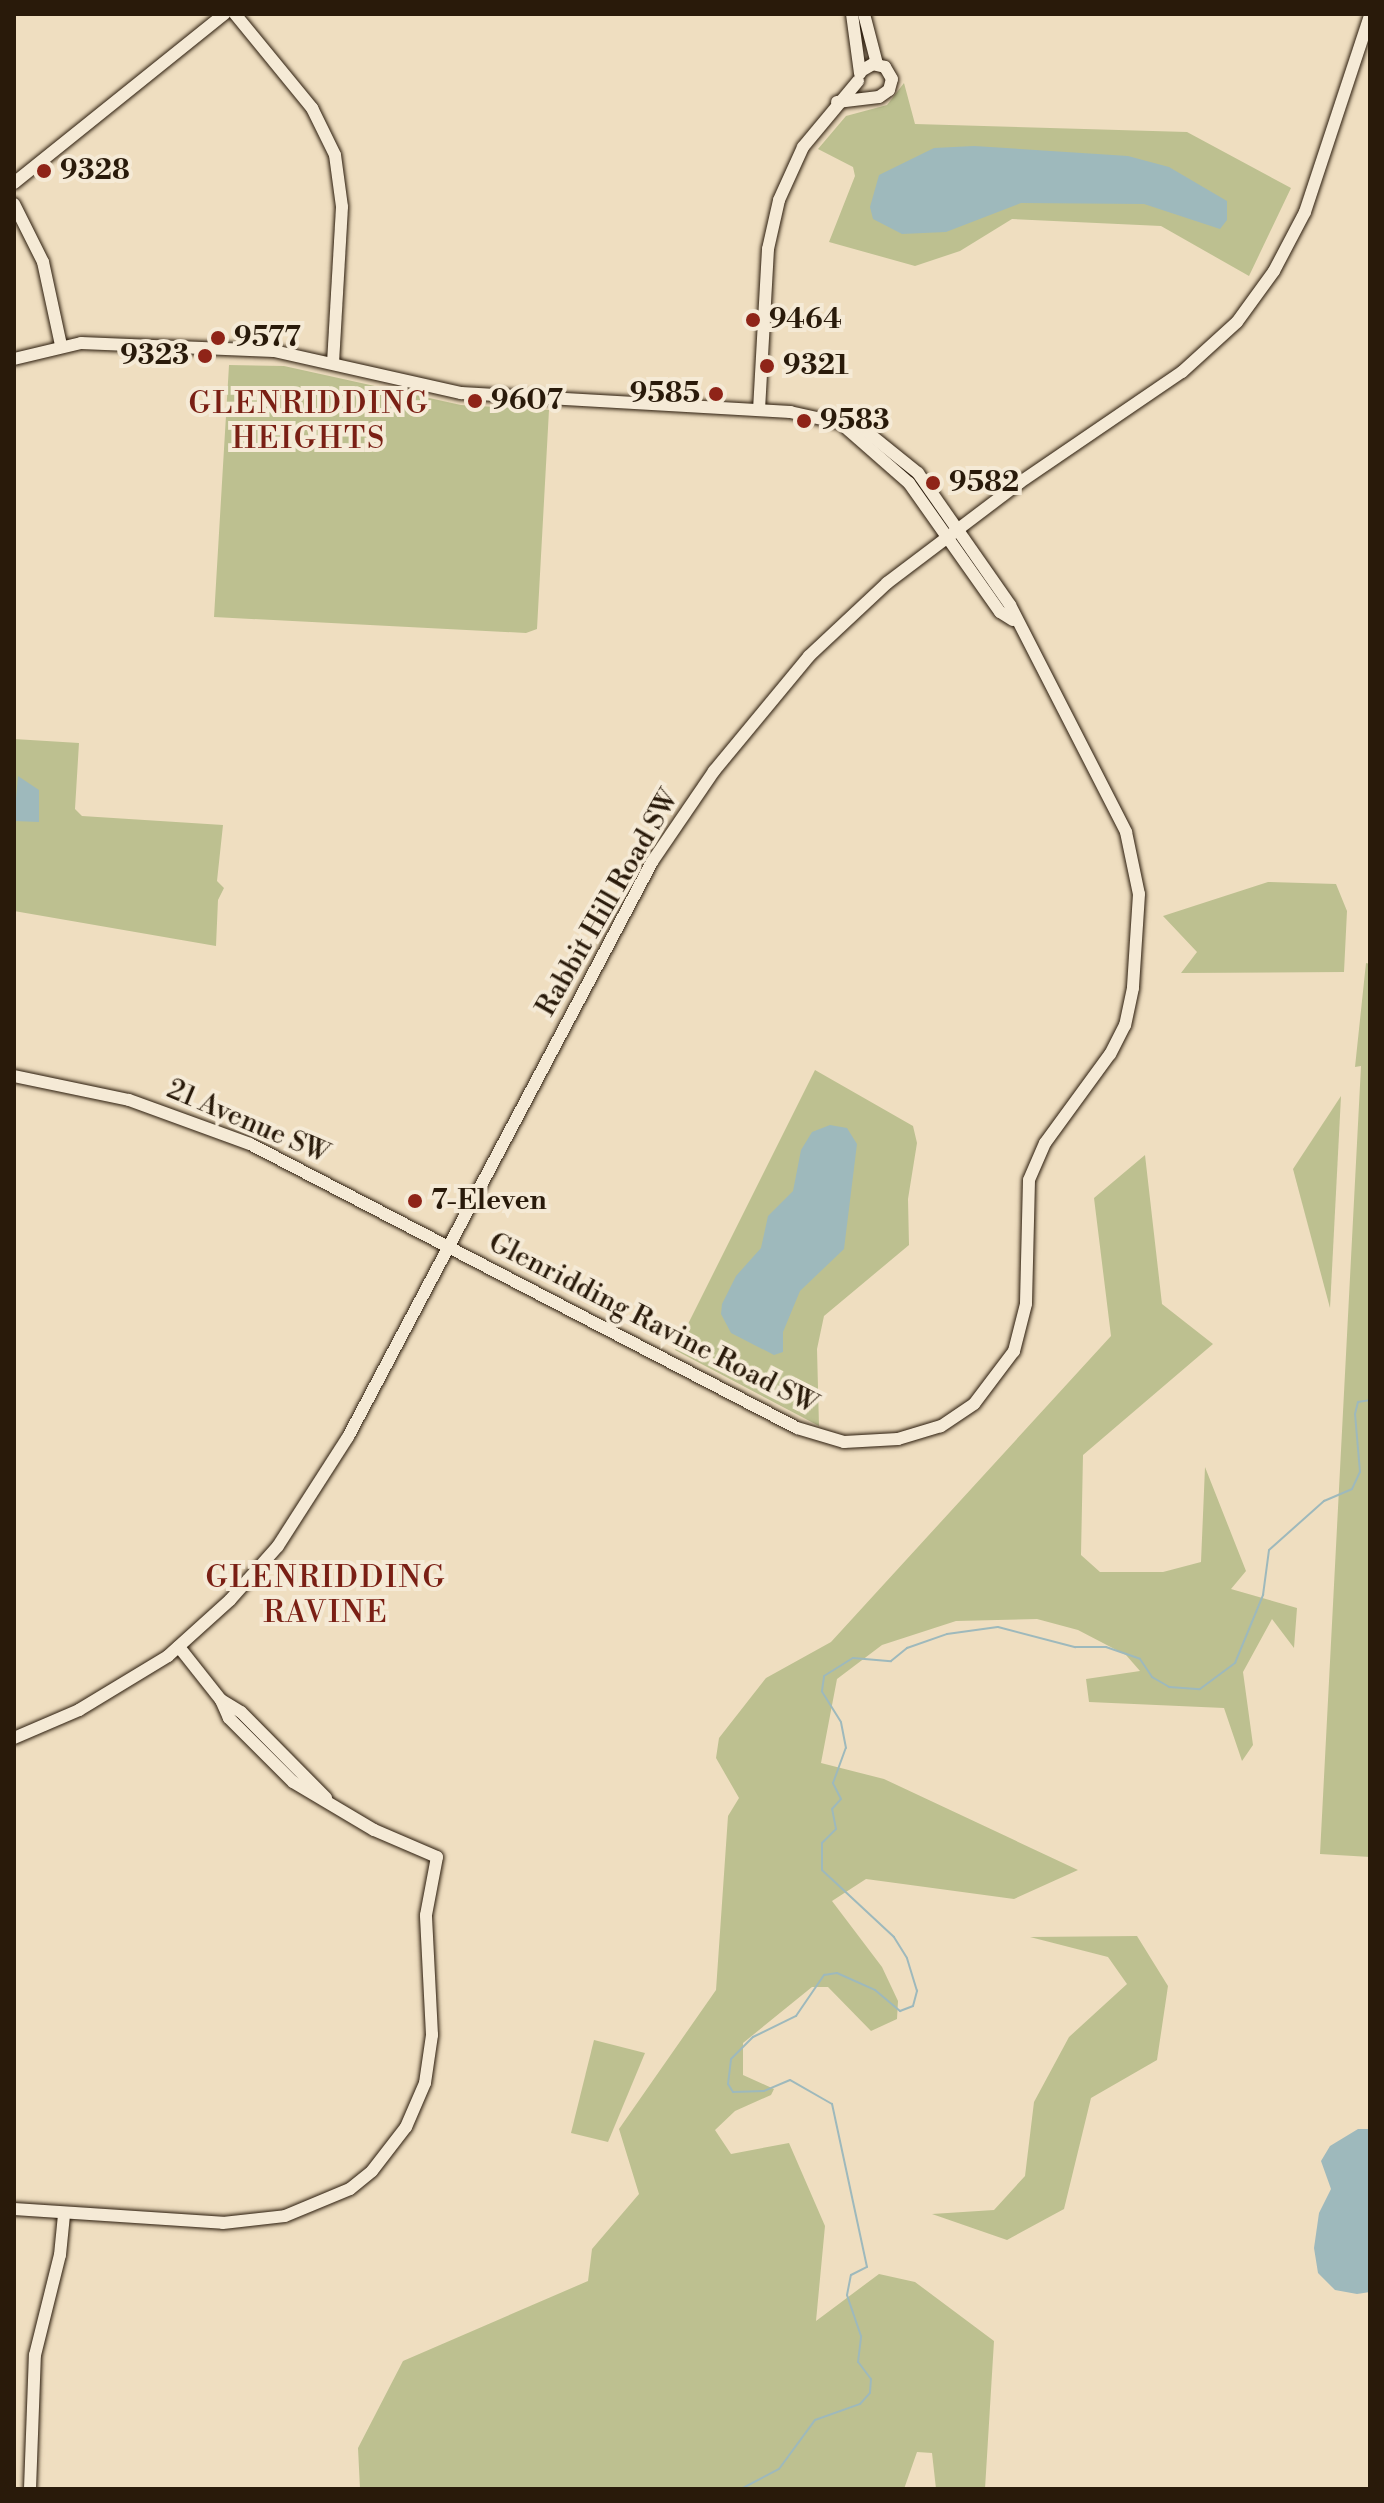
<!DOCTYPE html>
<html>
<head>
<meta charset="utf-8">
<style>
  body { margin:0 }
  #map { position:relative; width:1384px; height:2503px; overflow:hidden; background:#efdec0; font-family:"Libre Bodoni",serif }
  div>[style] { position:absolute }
  .green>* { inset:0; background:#bdc090 }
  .water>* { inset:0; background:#9eb9bc }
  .stream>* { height:2px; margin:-1px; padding:0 1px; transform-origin:1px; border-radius:1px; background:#9eb9bc }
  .roads { filter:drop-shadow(0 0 2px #291a0a) drop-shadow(0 0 2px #291a0a) }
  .secondary>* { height:12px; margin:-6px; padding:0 6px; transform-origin:6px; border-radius:6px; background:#f5ead6 }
  .dots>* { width:22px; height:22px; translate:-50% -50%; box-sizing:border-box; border:4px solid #f5ead6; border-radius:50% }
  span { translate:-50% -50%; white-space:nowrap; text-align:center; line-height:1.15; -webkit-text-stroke:8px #f5ead6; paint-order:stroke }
  .poi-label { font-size:28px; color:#291a0a; font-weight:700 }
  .left { translate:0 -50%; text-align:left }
  .right { translate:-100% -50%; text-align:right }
  .street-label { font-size:28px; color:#291a0a }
  .neighbourhood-label { font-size:30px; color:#7a1f14; letter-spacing:2px }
  .frame { position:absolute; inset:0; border:16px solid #291a0a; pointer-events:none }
</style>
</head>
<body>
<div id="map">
  <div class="green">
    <div style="clip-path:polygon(904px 83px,915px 124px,1187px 132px,1291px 188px,1249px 276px,1161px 226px,1012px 219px,960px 251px,915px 266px,829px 242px,855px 176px,853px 167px,818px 149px,846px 116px,887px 105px)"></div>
    <div style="clip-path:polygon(229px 365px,284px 366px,461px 405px,549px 410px,537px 629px,526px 633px,214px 617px)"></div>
    <div style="clip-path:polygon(14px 739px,79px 743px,75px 809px,82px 816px,223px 825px,217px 881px,224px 888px,218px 900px,216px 946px,14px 911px)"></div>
    <div style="clip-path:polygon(1268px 882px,1336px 884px,1347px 911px,1344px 972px,1181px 973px,1197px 952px,1163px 916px)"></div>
    <div style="clip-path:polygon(1366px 963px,1370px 964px,1370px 1857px,1320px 1854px,1361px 1066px,1355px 1067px)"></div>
    <div style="clip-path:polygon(815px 1070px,913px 1126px,917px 1143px,908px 1199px,909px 1245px,824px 1316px,817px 1349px,819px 1426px,675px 1350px)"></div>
    <div style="clip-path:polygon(1341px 1096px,1330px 1308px,1293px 1169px)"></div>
    <div style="clip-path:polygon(1145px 1155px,1162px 1304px,1213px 1344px,1083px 1455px,1081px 1555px,1100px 1572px,1163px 1572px,1201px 1562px,1205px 1467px,1246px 1571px,1231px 1589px,1297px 1608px,1294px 1648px,1272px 1619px,1243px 1672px,1253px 1745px,1242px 1761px,1224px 1708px,1089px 1702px,1086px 1679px,1140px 1671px,1126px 1655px,1078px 1630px,1037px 1619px,956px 1621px,882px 1645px,837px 1679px,821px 1763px,884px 1779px,1078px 1870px,1014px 1899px,866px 1879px,832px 1901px,882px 1967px,898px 2001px,897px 2019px,871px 2031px,828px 1987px,812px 1987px,743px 2043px,743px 2075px,774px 2089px,771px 2095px,735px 2111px,715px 2130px,731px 2154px,789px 2143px,825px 2226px,816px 2321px,879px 2274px,915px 2282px,994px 2341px,985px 2489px,936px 2489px,932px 2453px,917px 2452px,904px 2489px,360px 2489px,358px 2448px,403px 2361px,588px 2281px,592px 2249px,639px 2194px,619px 2129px,716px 1990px,728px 1816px,739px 1798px,716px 1758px,719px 1738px,766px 1678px,831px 1642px,1111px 1336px,1094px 1198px)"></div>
    <div style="clip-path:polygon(1137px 1936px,1168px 1986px,1157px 2060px,1091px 2098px,1064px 2209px,1007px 2240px,932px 2214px,994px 2210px,1025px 2176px,1034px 2102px,1069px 2037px,1127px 1984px,1108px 1957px,1030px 1937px)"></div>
    <div style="clip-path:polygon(594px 2040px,645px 2053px,608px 2142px,571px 2133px)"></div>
  </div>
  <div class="water">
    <div style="clip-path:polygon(974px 146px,1128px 156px,1169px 167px,1227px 201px,1227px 220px,1220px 229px,1144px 204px,1021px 203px,946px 232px,902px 234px,873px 219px,870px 207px,879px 175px,934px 148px)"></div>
    <div style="clip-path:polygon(18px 776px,39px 790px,39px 822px,14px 821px)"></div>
    <div style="clip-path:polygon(830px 1125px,847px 1128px,857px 1144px,844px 1249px,800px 1291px,783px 1332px,783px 1352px,774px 1355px,731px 1333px,721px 1314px,722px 1304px,736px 1276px,761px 1248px,768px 1216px,793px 1191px,801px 1150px,812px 1132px)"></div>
    <div style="clip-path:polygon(1358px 2129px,1370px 2129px,1370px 2292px,1357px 2294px,1335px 2290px,1318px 2273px,1314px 2248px,1319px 2213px,1331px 2189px,1321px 2161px,1330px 2146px)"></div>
  </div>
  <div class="stream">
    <div style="left:741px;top:2489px;width:43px;rotate:-27.8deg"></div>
    <div style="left:779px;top:2469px;width:61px;rotate:-53.7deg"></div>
    <div style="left:815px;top:2420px;width:48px;rotate:-19.6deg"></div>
    <div style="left:860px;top:2404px;width:15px;rotate:-48deg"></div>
    <div style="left:870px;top:2393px;width:14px;rotate:-86deg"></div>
    <div style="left:871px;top:2379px;width:21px;rotate:-127deg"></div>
    <div style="left:858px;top:2362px;width:26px;rotate:-83deg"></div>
    <div style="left:861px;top:2336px;width:43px;rotate:-108.9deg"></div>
    <div style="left:847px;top:2295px;width:20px;rotate:-79deg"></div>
    <div style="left:851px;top:2275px;width:18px;rotate:-27deg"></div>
    <div style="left:867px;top:2267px;width:167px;rotate:-102.1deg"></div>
    <div style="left:832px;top:2104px;width:48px;rotate:-150.3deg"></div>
    <div style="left:790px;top:2080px;width:28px;rotate:157deg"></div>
    <div style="left:764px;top:2091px;width:31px;rotate:178deg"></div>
    <div style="left:733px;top:2092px;width:9px;rotate:-122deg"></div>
    <div style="left:728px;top:2084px;width:25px;rotate:-83deg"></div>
    <div style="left:731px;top:2059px;width:31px;rotate:-45deg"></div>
    <div style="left:753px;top:2037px;width:48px;rotate:-26deg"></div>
    <div style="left:796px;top:2016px;width:50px;rotate:-55.7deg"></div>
    <div style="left:824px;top:1975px;width:13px;rotate:-9deg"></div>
    <div style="left:837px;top:1973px;width:42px;rotate:24.1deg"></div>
    <div style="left:875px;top:1990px;width:33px;rotate:40deg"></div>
    <div style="left:900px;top:2011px;width:14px;rotate:-21deg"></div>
    <div style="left:913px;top:2006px;width:16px;rotate:-75deg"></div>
    <div style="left:917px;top:1991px;width:34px;rotate:-107deg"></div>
    <div style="left:907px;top:1958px;width:25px;rotate:-122deg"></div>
    <div style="left:894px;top:1937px;width:98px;rotate:-137.1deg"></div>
    <div style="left:822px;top:1870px;width:27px;rotate:-90deg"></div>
    <div style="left:822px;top:1843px;width:20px;rotate:-45deg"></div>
    <div style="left:836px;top:1829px;width:20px;rotate:-101deg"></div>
    <div style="left:832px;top:1809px;width:13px;rotate:-48deg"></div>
    <div style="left:841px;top:1799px;width:18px;rotate:-117deg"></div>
    <div style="left:833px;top:1783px;width:37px;rotate:-70deg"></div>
    <div style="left:846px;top:1748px;width:26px;rotate:-101deg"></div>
    <div style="left:841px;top:1722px;width:36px;rotate:-122deg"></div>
    <div style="left:822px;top:1691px;width:15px;rotate:-82deg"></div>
    <div style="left:824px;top:1676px;width:34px;rotate:-32deg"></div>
    <div style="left:853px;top:1658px;width:38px;rotate:5deg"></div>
    <div style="left:891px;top:1661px;width:21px;rotate:-39deg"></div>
    <div style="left:907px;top:1648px;width:42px;rotate:-19.3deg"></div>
    <div style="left:947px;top:1634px;width:51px;rotate:-7.8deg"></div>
    <div style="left:998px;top:1627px;width:80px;rotate:14.6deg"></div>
    <div style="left:1075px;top:1647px;width:31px"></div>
    <div style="left:1106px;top:1647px;width:36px;rotate:19deg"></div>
    <div style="left:1140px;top:1659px;width:22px;rotate:56deg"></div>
    <div style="left:1152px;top:1677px;width:20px;rotate:30deg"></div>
    <div style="left:1169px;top:1687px;width:31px;rotate:4deg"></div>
    <div style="left:1200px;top:1689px;width:44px;rotate:-36.6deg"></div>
    <div style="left:1235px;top:1663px;width:74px;rotate:-67.6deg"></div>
    <div style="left:1263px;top:1595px;width:45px;rotate:-82.4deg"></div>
    <div style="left:1269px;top:1550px;width:74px;rotate:-41.7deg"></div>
    <div style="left:1324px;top:1501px;width:30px;rotate:-23deg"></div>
    <div style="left:1352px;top:1489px;width:19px;rotate:-65deg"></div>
    <div style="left:1360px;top:1472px;width:58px;rotate:-94.9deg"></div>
    <div style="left:1355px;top:1414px;width:12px;rotate:-76deg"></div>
    <div style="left:1358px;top:1402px;width:12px;rotate:-9deg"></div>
  </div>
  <div class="roads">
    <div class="secondary">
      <div style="left:235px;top:14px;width:122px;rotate:50.7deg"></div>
      <div style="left:312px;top:108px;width:52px;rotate:63.9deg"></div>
      <div style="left:335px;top:155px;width:52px;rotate:82.3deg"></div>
      <div style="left:342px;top:207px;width:154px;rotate:93.3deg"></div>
      <div style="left:852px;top:14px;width:60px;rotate:82.3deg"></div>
      <div style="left:864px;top:14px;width:52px;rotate:75.4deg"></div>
      <div style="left:837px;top:102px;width:42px;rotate:-6.8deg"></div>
      <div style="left:879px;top:97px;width:12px;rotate:-35deg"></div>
      <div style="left:889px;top:90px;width:11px;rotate:-75deg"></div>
      <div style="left:892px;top:79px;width:14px;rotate:-120deg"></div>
      <div style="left:885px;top:67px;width:12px;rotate:-166deg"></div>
      <div style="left:873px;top:64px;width:14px;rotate:150deg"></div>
      <div style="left:14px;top:183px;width:270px;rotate:-38.8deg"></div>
      <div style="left:14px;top:204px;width:65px;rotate:63.4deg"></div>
      <div style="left:43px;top:262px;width:85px;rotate:77.8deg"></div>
      <div style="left:14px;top:359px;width:69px;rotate:-13.4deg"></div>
      <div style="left:81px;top:343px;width:193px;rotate:2.4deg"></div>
      <div style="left:274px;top:351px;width:192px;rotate:12.7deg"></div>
      <div style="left:461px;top:393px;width:330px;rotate:3.3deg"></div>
      <div style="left:790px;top:412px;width:74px;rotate:12.5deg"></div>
      <div style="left:862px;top:428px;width:72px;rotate:38.8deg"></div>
      <div style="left:918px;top:473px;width:161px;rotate:55.1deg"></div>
      <div style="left:1010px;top:605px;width:255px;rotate:62.9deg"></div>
      <div style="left:1126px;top:832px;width:63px;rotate:78.2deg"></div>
      <div style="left:1139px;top:894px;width:94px;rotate:93.7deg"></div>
      <div style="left:1133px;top:988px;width:38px;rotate:102deg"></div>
      <div style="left:1125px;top:1025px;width:33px;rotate:117deg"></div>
      <div style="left:1110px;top:1054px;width:110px;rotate:126.1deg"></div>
      <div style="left:1045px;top:1143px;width:40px;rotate:113.4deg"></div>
      <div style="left:1029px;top:1180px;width:124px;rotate:91.4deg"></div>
      <div style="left:1026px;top:1304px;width:49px;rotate:104.3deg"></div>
      <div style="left:1014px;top:1351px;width:66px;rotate:127deg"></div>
      <div style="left:974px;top:1404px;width:40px;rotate:146deg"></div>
      <div style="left:941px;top:1426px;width:45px;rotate:163.2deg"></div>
      <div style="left:898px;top:1439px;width:54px;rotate:176.8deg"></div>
      <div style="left:844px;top:1442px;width:49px;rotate:-163.4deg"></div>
      <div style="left:797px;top:1428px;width:616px;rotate:-152.56deg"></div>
      <div style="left:250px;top:1144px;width:129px;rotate:-160deg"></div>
      <div style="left:129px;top:1100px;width:117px;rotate:-168.2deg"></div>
      <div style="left:759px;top:410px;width:161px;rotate:-86.8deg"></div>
      <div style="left:768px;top:249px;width:50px;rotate:-77.3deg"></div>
      <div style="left:779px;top:200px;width:58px;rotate:-65.6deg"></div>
      <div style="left:803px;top:147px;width:86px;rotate:-50.2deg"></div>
      <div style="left:845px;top:427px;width:85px;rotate:41.2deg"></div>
      <div style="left:909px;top:483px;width:158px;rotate:54.8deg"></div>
      <div style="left:1000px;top:612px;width:15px;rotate:32deg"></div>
      <div style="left:221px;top:1700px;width:23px;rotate:31deg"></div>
      <div style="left:241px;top:1712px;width:121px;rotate:45.3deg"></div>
      <div style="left:14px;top:1738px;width:71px;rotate:-23.3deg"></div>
      <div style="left:79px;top:1710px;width:104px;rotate:-31.2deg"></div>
      <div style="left:168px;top:1656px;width:84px;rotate:-42.1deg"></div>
      <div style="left:230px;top:1600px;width:72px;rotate:-48.4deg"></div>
      <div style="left:278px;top:1546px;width:130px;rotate:-57.3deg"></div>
      <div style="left:348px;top:1437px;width:650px;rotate:-62.13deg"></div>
      <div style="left:652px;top:862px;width:110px;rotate:-55.7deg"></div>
      <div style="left:714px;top:771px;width:149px;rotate:-50.4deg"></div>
      <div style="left:809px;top:656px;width:107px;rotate:-43.1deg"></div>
      <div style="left:887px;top:583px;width:166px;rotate:-37.1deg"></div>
      <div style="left:1019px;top:483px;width:197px;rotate:-34.3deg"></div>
      <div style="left:1182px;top:372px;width:74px;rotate:-42.3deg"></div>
      <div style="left:1237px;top:322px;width:63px;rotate:-54deg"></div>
      <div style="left:1274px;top:271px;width:67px;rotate:-62.3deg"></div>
      <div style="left:1305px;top:212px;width:207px;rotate:-71.7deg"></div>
      <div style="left:14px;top:2209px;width:209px;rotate:3.8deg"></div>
      <div style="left:223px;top:2223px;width:62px;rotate:-6.4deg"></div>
      <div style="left:285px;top:2216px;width:70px;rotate:-22.6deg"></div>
      <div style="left:350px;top:2189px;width:28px;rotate:-39deg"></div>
      <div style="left:372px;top:2171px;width:56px;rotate:-52.3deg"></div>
      <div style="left:406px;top:2127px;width:48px;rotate:-66.6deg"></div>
      <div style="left:425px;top:2083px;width:49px;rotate:-81.7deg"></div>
      <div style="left:432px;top:2035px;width:120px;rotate:-92.9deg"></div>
      <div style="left:426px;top:1915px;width:59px;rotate:-79.3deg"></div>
      <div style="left:437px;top:1857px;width:69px;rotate:-156.8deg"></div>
      <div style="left:374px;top:1830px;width:94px;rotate:-149.3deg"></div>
      <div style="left:293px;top:1782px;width:91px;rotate:-135deg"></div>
      <div style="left:229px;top:1718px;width:20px;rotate:-114deg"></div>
      <div style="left:221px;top:1700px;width:68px;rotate:-128.4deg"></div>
      <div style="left:30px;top:2489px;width:134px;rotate:-87.9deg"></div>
      <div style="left:35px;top:2355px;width:103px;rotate:-76deg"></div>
      <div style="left:60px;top:2255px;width:40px;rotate:-84.3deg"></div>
    </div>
  </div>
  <div class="dots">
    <div style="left:44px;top:171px;background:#8f2418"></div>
    <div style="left:753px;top:320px;background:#8f2418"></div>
    <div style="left:218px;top:338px;background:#8f2418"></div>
    <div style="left:205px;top:356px;background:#8f2418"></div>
    <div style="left:767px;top:366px;background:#8f2418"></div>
    <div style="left:716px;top:394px;background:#8f2418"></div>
    <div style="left:475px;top:401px;background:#8f2418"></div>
    <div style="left:804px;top:421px;background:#8f2418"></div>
    <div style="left:933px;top:483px;background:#8f2418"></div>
    <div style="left:415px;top:1201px;background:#8f2418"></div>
  </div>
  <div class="poi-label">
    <span class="left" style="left:60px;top:171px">9328</span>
    <span class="left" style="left:769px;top:320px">9464</span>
    <span class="left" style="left:234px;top:338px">9577</span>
    <span class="right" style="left:189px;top:356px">9323</span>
    <span class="left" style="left:783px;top:366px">9321</span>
    <span class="right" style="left:700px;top:394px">9585</span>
    <span class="left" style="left:491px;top:401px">9607</span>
    <span class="left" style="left:820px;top:421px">9583</span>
    <span class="left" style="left:949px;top:483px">9582</span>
    <span class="left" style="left:431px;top:1201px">7-Eleven</span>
  </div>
  <div class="street-label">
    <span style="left:608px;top:903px;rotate:-60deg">Rabbit Hill Road SW</span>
    <span style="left:248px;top:1122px;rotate:23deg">21 Avenue SW</span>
    <span style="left:653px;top:1324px;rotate:27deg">Glenridding Ravine Road SW</span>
  </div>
  <div class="neighbourhood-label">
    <span style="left:309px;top:421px">GLENRIDDING<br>HEIGHTS</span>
    <span style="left:326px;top:1595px">GLENRIDDING<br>RAVINE</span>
  </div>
  <div class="frame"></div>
</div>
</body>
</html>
